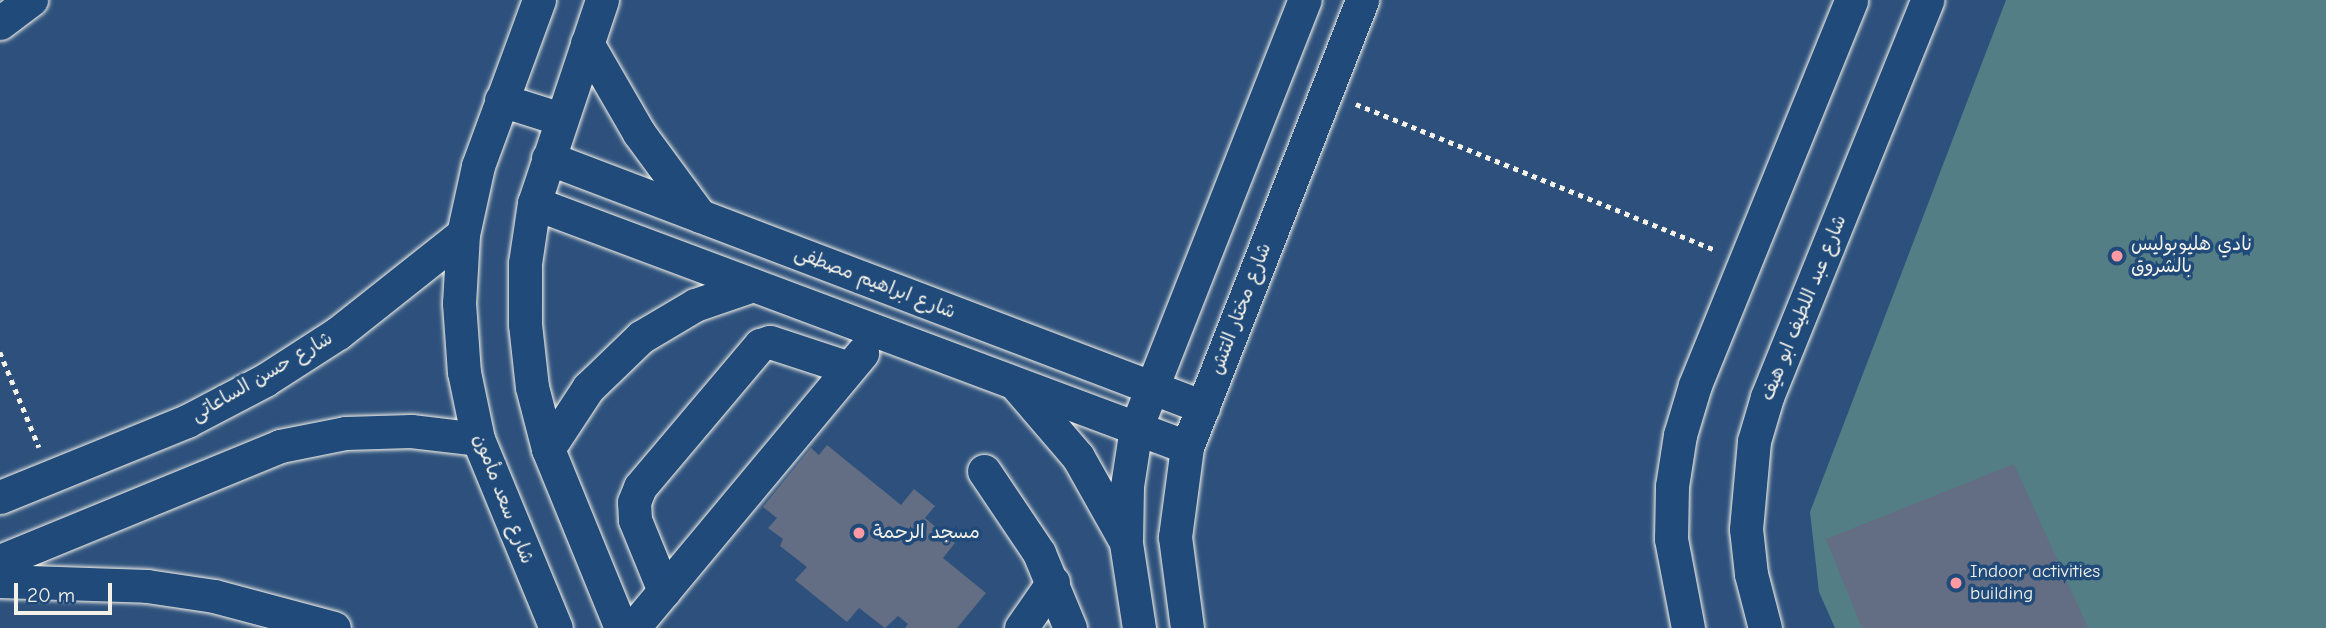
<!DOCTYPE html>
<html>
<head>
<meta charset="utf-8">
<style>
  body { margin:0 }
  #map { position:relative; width:2326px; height:628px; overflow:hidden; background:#2d517c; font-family:"Comic Neue","Playpen Sans Arabic",sans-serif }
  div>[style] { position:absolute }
  .green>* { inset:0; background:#537e86 }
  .building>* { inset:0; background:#636d83 }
  .path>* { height:4.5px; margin-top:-2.25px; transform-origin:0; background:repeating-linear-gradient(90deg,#f4f1e8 0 5px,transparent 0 10px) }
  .roads { filter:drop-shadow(0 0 2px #f4f1e8) drop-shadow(0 0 2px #f4f1e8) }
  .minor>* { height:33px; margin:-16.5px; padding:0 16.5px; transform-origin:16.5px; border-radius:16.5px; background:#1f4a7a }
  .dots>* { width:19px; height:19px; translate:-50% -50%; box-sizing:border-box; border:4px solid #1f4a7a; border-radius:50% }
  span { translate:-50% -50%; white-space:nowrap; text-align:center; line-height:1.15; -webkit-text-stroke:7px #1f4a7a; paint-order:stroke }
  .poi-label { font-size:19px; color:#f4f1e8 }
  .left { translate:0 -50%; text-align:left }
  .street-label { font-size:19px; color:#f4f1e8 }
  .scale { position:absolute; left:14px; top:583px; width:98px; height:32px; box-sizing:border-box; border:4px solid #f4f1e8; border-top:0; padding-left:9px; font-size:21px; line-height:24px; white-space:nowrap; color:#f4f1e8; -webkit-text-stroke:5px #1f4a7a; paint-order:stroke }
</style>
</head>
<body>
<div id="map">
  <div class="green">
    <div style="clip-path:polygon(2006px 0,2326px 0,2326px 628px,1835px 628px,1819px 592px,1810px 512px)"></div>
  </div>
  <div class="building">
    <div style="clip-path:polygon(827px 445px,901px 505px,914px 489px,935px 506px,925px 518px,955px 543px,943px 558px,986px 593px,957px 628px,905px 628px,908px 624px,898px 616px,885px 628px,859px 608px,847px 622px,795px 580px,807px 567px,780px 546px,783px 539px,768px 528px,777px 518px,763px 507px,811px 448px,819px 455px)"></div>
    <div style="clip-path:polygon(2014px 464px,2088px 628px,1862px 628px,1826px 539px)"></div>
  </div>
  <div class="path">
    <div style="left:1356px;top:104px;width:388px;rotate:22.1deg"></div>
    <div style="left:0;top:352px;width:103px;rotate:67.7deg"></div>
  </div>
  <div class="roads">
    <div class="minor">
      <div style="left:539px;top:0;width:177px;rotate:110.2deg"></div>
      <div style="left:478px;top:166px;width:70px;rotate:102.4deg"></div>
      <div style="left:463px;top:234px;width:69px;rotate:93.3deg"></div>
      <div style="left:459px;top:303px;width:69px;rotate:85.9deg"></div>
      <div style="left:464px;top:372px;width:68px;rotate:78.2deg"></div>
      <div style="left:478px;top:439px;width:204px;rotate:67.6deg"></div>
      <div style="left:602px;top:0;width:214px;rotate:108.5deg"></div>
      <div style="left:534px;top:203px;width:61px;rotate:98.5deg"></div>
      <div style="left:525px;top:263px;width:61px;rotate:90deg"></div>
      <div style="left:525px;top:324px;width:63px;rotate:83.7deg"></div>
      <div style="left:532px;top:387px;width:64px;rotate:75.5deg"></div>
      <div style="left:548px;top:449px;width:193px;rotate:67.8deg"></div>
      <div style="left:0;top:23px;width:39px;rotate:-37deg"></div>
      <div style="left:587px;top:43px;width:104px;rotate:60deg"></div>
      <div style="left:639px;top:133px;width:103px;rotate:53.7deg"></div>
      <div style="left:501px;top:100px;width:63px;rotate:17.6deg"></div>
      <div style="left:548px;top:158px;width:701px;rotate:20.81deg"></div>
      <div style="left:534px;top:203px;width:697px;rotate:20.49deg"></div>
      <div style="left:1018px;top:387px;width:92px;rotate:49.4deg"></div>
      <div style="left:1078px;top:457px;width:92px;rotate:60.6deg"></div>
      <div style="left:548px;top:449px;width:73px;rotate:-56.7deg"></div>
      <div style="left:588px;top:388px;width:74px;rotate:-43.9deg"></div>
      <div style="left:641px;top:337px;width:63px;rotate:-30.7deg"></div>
      <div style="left:695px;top:305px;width:61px;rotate:-19deg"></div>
      <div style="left:984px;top:471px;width:99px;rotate:56.1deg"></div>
      <div style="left:1039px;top:553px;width:81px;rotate:67.5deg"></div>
      <div style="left:0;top:497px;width:202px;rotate:-22.1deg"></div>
      <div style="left:187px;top:421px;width:88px;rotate:-27.7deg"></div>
      <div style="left:265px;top:380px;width:87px;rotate:-32.8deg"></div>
      <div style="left:338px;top:333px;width:159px;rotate:-38.4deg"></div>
      <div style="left:0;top:561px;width:303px;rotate:-22.3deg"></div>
      <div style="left:280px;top:446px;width:66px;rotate:-11.3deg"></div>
      <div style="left:345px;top:433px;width:66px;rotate:-1.7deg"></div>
      <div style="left:411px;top:431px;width:67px;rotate:6.8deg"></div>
      <div style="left:0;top:581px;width:147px;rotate:1.9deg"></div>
      <div style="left:147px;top:586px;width:68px;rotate:8.5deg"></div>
      <div style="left:214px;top:596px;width:124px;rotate:14.9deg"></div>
      <div style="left:664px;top:591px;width:77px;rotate:-112.2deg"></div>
      <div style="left:635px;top:520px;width:18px;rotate:-93deg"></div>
      <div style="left:634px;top:502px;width:16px;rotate:-68deg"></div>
      <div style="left:640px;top:487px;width:186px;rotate:-49.8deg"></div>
      <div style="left:760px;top:345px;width:10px;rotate:-17deg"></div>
      <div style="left:770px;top:342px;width:83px;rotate:18.2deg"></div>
      <div style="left:633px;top:628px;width:358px;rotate:-50.2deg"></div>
      <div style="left:1021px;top:628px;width:56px;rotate:-55.2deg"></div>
      <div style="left:1139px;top:628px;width:86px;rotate:-98.7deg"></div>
      <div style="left:1126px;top:543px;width:57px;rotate:-89deg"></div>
      <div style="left:1127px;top:486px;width:59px;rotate:-81.2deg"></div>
      <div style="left:1136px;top:428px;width:460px;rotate:-68.5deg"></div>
      <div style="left:1187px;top:628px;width:92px;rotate:-97.5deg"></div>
      <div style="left:1175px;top:537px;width:91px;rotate:-82.4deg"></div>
      <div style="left:1187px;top:447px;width:480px;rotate:-68.6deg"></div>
      <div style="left:1688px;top:628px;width:91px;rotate:-100.8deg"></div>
      <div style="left:1671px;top:539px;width:53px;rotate:-88.9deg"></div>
      <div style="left:1672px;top:486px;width:52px;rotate:-81.1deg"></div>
      <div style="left:1680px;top:435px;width:52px;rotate:-73.3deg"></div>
      <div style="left:1695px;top:385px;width:415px;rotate:-67.9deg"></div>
      <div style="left:1765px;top:628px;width:56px;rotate:-104.5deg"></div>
      <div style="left:1751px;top:574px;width:45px;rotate:-96.3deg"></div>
      <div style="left:1746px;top:529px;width:88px;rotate:-84.8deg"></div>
      <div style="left:1754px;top:441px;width:46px;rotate:-73.5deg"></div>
      <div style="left:1767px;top:397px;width:428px;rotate:-68deg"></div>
    </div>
  </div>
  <div class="dots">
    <div style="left:2117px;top:256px;background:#ff9aa2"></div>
    <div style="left:859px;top:533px;background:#ff9aa2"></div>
    <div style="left:1956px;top:583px;background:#ff9aa2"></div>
  </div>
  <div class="poi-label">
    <span class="left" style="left:2131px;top:256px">نادي هليوبوليس<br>بالشروق</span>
    <span class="left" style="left:873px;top:533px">مسجد الرحمة</span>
    <span class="left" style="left:1970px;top:583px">Indoor activities<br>building</span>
  </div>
  <div class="street-label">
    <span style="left:875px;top:283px;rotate:21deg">شارع ابراهيم مصطفى</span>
    <span style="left:1804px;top:308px;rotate:-68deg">شارع عبد اللطيف ابو هيف</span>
    <span style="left:1241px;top:309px;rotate:-69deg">شارع مختار التتش</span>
    <span style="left:262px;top:377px;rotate:-30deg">شارع حسن الساعاتى</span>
    <span style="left:503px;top:499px;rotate:69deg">شارع سعد مأمون</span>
  </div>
  <div class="scale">20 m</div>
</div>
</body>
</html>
